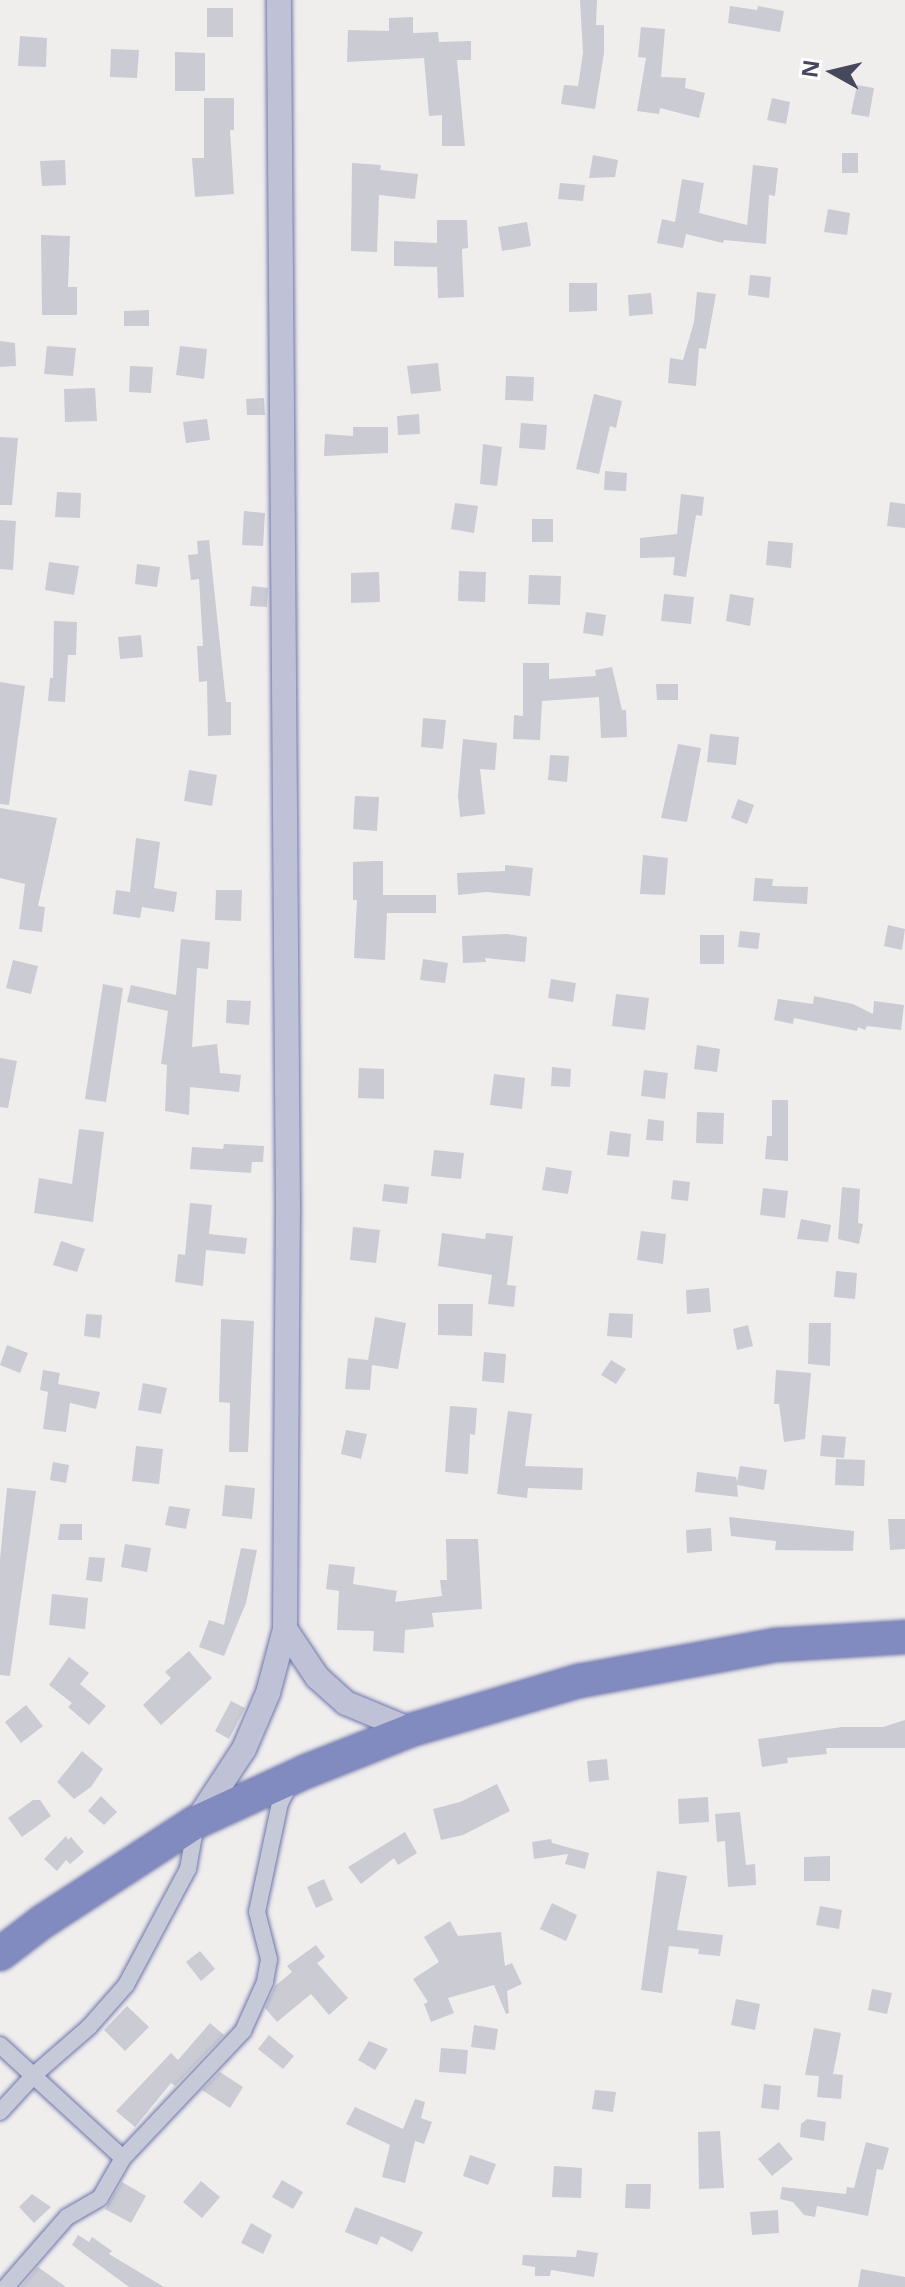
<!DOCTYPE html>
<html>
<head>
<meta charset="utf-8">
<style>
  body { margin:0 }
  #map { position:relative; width:905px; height:2287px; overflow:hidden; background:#f0eeed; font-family:"Open Sans",sans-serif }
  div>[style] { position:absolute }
  .building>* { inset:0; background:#cacbd3 }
  .roads { filter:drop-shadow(0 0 2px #6e76ab) drop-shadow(0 0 2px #6e76ab) }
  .street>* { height:16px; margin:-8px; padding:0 8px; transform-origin:8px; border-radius:8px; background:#c6c9d8 }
  .secondary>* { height:24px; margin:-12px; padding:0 12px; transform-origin:12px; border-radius:12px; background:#bfc2d7 }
  .highway>* { height:32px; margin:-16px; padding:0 16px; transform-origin:16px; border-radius:16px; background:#828bbf }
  span { translate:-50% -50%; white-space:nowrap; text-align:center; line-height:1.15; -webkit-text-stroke:7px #fff; paint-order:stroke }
  .north { position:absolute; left:793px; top:32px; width:80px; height:80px; -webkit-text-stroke:6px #fff; paint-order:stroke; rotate:278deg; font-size:22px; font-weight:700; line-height:32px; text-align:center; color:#45495b }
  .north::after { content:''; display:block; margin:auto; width:28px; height:36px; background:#45495b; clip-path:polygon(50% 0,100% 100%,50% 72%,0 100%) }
</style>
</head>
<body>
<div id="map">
  <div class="building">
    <div style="clip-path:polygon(580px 0,597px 0,596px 25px,604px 25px,604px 53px,595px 109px,561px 104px,564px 85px,578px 86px,583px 53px)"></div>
    <div style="clip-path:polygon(730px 6px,757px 10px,758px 6px,784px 11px,780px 32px,728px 23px)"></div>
    <div style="clip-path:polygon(207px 8px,233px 8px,233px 37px,207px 37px)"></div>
    <div style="clip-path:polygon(413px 17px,413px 33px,438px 32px,439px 42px,471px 41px,471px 60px,457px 60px,465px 146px,442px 146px,442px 115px,429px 116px,424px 58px,347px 62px,348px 30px,389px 31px,389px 18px)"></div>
    <div style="clip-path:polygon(641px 27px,665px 29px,661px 77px,686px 78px,685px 88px,705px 93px,699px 118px,660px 108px,659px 114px,637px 111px,646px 58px,638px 57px)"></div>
    <div style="clip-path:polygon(20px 36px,47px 38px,46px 67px,18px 66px)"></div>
    <div style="clip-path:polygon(111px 49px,139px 50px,137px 78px,110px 77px)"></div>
    <div style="clip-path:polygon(175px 52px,205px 53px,205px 91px,175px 91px)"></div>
    <div style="clip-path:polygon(857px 85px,874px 88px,869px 117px,851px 114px)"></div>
    <div style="clip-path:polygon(204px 98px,234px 98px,234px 130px,230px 130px,234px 194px,195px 197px,192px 158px,204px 158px)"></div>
    <div style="clip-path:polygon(772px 98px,790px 102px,786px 124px,767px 120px)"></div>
    <div style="clip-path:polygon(842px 153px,858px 153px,858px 173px,842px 173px)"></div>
    <div style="clip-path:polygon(593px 155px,618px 160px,615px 177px,589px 178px)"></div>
    <div style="clip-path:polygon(65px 160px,66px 185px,42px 186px,40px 161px)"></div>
    <div style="clip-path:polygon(352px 163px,381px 165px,380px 170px,418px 174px,415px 199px,379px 195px,377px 252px,351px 251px)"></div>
    <div style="clip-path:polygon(753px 165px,778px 168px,775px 196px,769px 195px,766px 244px,724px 240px,723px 243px,686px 234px,683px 248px,657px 243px,662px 219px,675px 222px,682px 179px,704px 183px,699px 213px,747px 225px)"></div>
    <div style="clip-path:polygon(560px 183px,585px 185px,583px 201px,558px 199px)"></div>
    <div style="clip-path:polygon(828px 209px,850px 213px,847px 235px,824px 232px)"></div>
    <div style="clip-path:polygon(437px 220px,467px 220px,468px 248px,462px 249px,464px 297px,438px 298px,437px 267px,394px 266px,394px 241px,437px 243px)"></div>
    <div style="clip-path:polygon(527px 222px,531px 246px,502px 251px,498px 227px)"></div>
    <div style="clip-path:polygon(41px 235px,70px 236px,68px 287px,77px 287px,77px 315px,42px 315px)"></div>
    <div style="clip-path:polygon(750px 275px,771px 277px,769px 298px,748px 295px)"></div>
    <div style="clip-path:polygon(569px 283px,597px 283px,597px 311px,569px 312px)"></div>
    <div style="clip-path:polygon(697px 292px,716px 294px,706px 349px,699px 348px,696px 386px,668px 383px,670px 358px,683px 360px,694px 322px)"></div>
    <div style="clip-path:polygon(651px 293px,653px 314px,629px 316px,628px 295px)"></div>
    <div style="clip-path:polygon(149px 310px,149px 326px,124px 326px,124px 311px)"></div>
    <div style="clip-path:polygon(0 341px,15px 343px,16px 366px,0 367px)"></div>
    <div style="clip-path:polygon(47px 346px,76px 348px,73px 376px,44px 374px)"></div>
    <div style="clip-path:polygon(180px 346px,207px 349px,204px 379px,176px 375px)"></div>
    <div style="clip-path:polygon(438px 363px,441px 391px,411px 394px,407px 366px)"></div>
    <div style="clip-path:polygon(130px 366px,153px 367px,151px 393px,129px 392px)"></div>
    <div style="clip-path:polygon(506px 376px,534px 377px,533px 401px,505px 400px)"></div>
    <div style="clip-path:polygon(95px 388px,97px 421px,65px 422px,64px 389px)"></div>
    <div style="clip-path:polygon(594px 394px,622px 401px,616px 428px,610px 426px,599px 474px,576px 469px)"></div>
    <div style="clip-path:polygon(264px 398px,265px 415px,247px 415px,246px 399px)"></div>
    <div style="clip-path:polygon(419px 414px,420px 434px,398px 435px,397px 416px)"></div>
    <div style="clip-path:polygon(207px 419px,210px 440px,186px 443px,183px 422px)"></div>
    <div style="clip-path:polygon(521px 423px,547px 425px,545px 450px,519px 448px)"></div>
    <div style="clip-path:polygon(353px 427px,388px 427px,388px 453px,324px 456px,325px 434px,353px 436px)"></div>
    <div style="clip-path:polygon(0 437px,18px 438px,12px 505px,0 505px)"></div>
    <div style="clip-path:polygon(483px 444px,502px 447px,497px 486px,480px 484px)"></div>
    <div style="clip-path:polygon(605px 471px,627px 473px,626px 491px,604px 490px)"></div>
    <div style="clip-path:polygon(57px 492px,81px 493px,80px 518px,55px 517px)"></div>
    <div style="clip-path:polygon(681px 494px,704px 497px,702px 516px,696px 515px,686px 577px,673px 575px,675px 557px,640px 558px,640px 538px,677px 534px)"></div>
    <div style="clip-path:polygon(890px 502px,905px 504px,905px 528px,887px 526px)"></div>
    <div style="clip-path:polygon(455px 503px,478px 506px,474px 533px,451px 529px)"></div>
    <div style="clip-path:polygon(244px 511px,265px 513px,263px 546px,242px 545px)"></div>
    <div style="clip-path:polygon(532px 519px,553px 519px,553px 542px,532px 542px)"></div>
    <div style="clip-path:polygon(0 520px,16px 521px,13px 570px,0 569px)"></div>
    <div style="clip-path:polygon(209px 540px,226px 702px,231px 702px,231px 735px,208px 736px,207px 681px,199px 682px,197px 646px,203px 646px,199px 579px,191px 580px,188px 555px,198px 554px,197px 541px)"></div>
    <div style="clip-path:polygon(768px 541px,793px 543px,791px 568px,766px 565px)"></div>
    <div style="clip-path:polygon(49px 562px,79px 566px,74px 595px,45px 590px)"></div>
    <div style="clip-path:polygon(137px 564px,160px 567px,157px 587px,135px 584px)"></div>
    <div style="clip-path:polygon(459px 571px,486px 572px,485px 602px,458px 601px)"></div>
    <div style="clip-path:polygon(379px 572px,380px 602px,351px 603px,351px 573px)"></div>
    <div style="clip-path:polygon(529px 575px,561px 576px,560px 605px,528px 604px)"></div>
    <div style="clip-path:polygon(252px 586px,268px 588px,267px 607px,250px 606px)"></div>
    <div style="clip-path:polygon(664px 594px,694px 597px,691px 624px,661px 621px)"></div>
    <div style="clip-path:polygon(730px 594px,754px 598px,750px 626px,726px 621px)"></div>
    <div style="clip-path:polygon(586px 612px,606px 615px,603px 636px,583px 633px)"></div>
    <div style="clip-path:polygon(54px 621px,77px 622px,76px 655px,68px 655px,65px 702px,48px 701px,50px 678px,53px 678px)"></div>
    <div style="clip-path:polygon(141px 635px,143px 657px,120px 659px,118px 637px)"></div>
    <div style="clip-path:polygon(523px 663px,549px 663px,549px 679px,596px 676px,595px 670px,612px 667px,622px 710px,626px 710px,627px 737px,601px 738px,599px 697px,542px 701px,540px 740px,513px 739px,514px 715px,523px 716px)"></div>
    <div style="clip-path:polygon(0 682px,25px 686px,9px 805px,0 804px)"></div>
    <div style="clip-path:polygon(656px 684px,678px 684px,678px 700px,657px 700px)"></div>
    <div style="clip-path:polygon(423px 718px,446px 720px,443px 749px,421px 747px)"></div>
    <div style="clip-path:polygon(710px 734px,739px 737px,736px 765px,707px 762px)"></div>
    <div style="clip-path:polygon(463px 739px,497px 743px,495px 770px,480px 769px,485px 814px,460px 817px,458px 796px)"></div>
    <div style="clip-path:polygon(678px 744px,701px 748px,687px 822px,661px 818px)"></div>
    <div style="clip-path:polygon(550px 755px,569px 756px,567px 782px,548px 780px)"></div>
    <div style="clip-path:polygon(189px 770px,217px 775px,212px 806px,184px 801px)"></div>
    <div style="clip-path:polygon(355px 796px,379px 797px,377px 831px,353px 829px)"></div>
    <div style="clip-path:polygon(738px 799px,754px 805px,747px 824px,731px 818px)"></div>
    <div style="clip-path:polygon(0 808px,57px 818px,38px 906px,45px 907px,42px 932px,19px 929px,25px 884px,0 878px)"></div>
    <div style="clip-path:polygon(136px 838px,160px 842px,154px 888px,177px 892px,174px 912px,142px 907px,140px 918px,113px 914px,116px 890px,130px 892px)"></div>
    <div style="clip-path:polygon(643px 855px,668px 858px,665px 895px,640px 894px)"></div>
    <div style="clip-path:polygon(375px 861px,383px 861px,383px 895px,436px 895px,436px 913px,387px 913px,385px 960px,354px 958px,357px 900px,353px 900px,353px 862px)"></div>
    <div style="clip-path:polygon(505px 865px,533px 868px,530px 896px,486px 892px,458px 895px,457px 873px,505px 871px)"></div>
    <div style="clip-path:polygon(755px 878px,773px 879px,772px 886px,808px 887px,807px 904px,753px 901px)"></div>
    <div style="clip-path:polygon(216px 890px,242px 890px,241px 921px,215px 920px)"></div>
    <div style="clip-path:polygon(888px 925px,905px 929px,902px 950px,884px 946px)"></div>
    <div style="clip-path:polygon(740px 931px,760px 933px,758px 949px,738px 947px)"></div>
    <div style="clip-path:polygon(507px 934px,527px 937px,525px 962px,485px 958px,486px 962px,463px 963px,462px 936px)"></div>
    <div style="clip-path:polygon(700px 935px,724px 935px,724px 964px,700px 964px)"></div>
    <div style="clip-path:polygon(181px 939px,210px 942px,208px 969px,197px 968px,192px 1047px,217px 1044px,220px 1073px,241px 1075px,239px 1092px,190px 1087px,189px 1115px,165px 1111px,167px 1065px,161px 1064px,168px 1011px,127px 1002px,131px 985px,176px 995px)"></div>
    <div style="clip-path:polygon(423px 959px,448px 963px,445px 983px,420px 980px)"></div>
    <div style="clip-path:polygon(13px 960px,38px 966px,31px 994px,6px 988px)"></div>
    <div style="clip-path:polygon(551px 979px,576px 983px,573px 1002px,548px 998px)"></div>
    <div style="clip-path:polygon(103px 984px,123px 988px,106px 1102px,85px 1099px)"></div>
    <div style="clip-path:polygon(616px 994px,649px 998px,645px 1030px,612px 1026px)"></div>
    <div style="clip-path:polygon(814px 996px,853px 1004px,873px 1014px,874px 1001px,904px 1005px,901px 1030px,867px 1026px,865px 1030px,858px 1027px,857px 1031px,794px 1018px,793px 1024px,774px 1020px,778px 999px,813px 1004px)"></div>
    <div style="clip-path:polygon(227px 1000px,251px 1001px,249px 1025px,226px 1023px)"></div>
    <div style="clip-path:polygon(697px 1045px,720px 1049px,717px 1072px,694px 1069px)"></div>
    <div style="clip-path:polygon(0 1058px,17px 1061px,8px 1108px,0 1107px)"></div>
    <div style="clip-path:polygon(552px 1067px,571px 1069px,570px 1087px,551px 1086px)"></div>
    <div style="clip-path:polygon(359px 1068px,384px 1069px,384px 1099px,358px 1098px)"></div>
    <div style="clip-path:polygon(644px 1070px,668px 1073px,665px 1099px,641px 1096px)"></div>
    <div style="clip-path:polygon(494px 1074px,525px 1078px,522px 1109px,490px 1105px)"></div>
    <div style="clip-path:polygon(772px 1100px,788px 1100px,788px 1161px,765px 1159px,767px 1136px,772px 1136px)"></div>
    <div style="clip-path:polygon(697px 1112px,724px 1113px,723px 1144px,696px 1143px)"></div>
    <div style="clip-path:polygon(648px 1119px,664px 1121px,663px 1141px,646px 1140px)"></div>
    <div style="clip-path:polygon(79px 1129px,104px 1132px,93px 1222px,34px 1213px,39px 1178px,72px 1184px)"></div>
    <div style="clip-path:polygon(610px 1131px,631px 1134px,629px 1157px,607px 1155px)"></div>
    <div style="clip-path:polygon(224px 1144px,264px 1146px,263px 1162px,252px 1162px,251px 1173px,190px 1169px,192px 1147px,223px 1149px)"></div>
    <div style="clip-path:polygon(434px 1150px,464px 1153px,461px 1179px,431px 1176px)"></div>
    <div style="clip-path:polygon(546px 1167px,572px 1171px,568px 1194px,542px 1190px)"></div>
    <div style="clip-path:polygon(673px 1180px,690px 1182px,688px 1201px,671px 1199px)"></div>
    <div style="clip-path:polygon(384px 1184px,409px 1187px,407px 1204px,382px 1201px)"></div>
    <div style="clip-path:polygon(842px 1187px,860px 1189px,858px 1223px,863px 1224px,859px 1244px,838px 1239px)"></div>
    <div style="clip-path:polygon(763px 1188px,788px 1191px,785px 1218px,760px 1215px)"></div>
    <div style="clip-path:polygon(190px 1203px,212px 1205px,209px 1234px,247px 1238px,245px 1254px,206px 1250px,203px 1286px,175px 1282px,178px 1254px,185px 1255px)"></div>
    <div style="clip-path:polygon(801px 1219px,831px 1225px,828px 1242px,797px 1239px)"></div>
    <div style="clip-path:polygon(353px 1227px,380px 1230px,376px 1263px,350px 1260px)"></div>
    <div style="clip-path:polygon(641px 1231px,666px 1234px,663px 1264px,637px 1260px)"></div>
    <div style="clip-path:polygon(442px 1233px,485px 1239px,486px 1233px,513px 1236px,507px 1285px,516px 1286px,514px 1307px,488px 1304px,492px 1275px,438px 1266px)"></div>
    <div style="clip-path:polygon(61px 1241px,85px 1249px,77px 1272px,53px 1265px)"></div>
    <div style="clip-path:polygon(836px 1271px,857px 1273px,855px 1299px,834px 1297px)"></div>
    <div style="clip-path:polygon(709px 1288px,711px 1312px,687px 1314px,686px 1290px)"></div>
    <div style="clip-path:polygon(438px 1304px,473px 1304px,472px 1336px,438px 1335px)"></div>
    <div style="clip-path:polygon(609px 1313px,633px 1314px,632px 1338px,607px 1336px)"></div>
    <div style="clip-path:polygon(86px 1314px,102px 1315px,100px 1338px,84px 1336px)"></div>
    <div style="clip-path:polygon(375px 1317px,406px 1323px,398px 1369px,372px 1365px,370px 1390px,345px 1389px,348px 1358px,368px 1360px)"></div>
    <div style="clip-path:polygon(221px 1319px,254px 1321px,248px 1452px,229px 1452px,230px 1403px,219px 1402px)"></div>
    <div style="clip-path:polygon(809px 1323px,831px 1323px,830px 1366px,808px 1364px)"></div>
    <div style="clip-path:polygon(748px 1325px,753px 1346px,737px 1350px,733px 1329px)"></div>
    <div style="clip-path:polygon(7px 1345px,28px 1353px,20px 1373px,0 1365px)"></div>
    <div style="clip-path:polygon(484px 1352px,506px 1354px,504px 1383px,482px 1381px)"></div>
    <div style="clip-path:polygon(611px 1360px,626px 1369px,616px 1384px,601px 1375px)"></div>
    <div style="clip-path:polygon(43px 1370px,60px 1373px,58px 1384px,100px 1392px,96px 1409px,70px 1403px,66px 1432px,43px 1429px,48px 1392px,40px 1390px)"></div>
    <div style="clip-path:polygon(776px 1370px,811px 1373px,805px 1439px,784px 1442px,779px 1404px,774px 1404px)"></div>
    <div style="clip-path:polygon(143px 1383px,167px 1388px,161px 1414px,138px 1410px)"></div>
    <div style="clip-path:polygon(450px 1406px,477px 1408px,475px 1435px,470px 1434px,468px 1474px,445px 1472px)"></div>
    <div style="clip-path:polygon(508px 1411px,532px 1414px,525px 1466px,583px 1468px,582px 1490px,528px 1488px,527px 1498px,497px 1494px)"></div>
    <div style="clip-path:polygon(346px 1430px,367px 1434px,361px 1459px,341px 1454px)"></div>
    <div style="clip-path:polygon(822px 1435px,846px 1437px,844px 1458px,820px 1456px)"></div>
    <div style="clip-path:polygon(136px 1446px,163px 1449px,159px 1484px,132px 1481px)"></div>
    <div style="clip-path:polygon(836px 1459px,865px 1460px,864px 1486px,835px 1485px)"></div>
    <div style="clip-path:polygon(53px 1462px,69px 1465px,66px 1483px,50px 1480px)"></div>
    <div style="clip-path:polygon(740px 1466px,767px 1470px,764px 1490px,737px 1485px,738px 1497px,695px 1492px,697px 1472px,736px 1477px,737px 1482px)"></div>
    <div style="clip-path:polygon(225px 1485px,255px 1488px,252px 1519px,222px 1516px)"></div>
    <div style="clip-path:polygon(7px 1488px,36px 1491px,10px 1676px,0 1675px,0 1559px)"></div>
    <div style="clip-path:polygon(169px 1506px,190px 1509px,186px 1529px,165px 1525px)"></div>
    <div style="clip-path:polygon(729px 1517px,854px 1531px,853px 1551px,775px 1550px,776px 1541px,731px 1536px)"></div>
    <div style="clip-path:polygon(888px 1519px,905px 1519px,905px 1549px,890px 1550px)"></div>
    <div style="clip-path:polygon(60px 1524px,82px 1524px,82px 1540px,58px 1540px)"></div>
    <div style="clip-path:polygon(711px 1528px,712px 1551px,687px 1553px,686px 1530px)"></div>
    <div style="clip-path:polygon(446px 1539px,478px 1539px,482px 1609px,432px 1613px,434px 1627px,405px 1630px,404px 1653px,373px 1651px,374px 1631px,337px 1630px,339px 1591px,326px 1589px,329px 1564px,355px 1567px,353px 1584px,397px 1591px,395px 1602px,442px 1596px,440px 1580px,447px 1580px)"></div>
    <div style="clip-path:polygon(125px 1544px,151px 1548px,147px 1572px,121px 1567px)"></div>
    <div style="clip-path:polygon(241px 1548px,257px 1550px,246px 1603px,224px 1656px,199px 1647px,209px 1620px,224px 1625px)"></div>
    <div style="clip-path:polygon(89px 1557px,105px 1558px,102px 1582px,86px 1580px)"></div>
    <div style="clip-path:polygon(52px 1594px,88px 1598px,85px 1629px,49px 1625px)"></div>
    <div style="clip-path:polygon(189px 1651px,212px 1678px,161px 1725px,143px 1705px,171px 1678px,165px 1672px)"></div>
    <div style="clip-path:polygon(69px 1657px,89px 1673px,80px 1684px,106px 1706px,89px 1725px,68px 1707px,72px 1703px,49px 1685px)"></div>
    <div style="clip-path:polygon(231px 1701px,245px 1708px,229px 1739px,215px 1731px)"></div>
    <div style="clip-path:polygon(26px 1705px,43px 1726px,21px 1743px,5px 1722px)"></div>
    <div style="clip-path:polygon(905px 1720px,905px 1748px,826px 1748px,827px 1754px,787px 1758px,788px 1763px,762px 1767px,758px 1739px,842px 1727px,883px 1727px)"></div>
    <div style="clip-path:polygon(82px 1751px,103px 1769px,91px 1787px,74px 1799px,57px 1782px)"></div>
    <div style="clip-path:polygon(607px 1759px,609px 1780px,589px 1782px,587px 1761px)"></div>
    <div style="clip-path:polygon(497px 1784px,510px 1811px,463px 1835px,441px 1840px,433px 1809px,460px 1802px)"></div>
    <div style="clip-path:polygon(101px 1796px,117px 1812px,104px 1825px,88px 1811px)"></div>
    <div style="clip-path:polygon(708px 1797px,709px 1822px,679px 1824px,678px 1799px)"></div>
    <div style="clip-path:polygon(33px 1800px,40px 1800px,51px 1816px,22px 1837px,8px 1818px)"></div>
    <div style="clip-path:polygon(740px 1812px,746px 1865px,755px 1864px,756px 1885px,728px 1887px,725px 1841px,717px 1842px,715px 1814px)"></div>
    <div style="clip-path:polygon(405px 1832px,417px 1853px,398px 1865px,394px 1858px,361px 1884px,348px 1867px)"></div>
    <div style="clip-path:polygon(66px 1836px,68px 1840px,71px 1837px,84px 1852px,70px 1864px,66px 1860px,57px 1871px,44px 1859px)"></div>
    <div style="clip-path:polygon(551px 1839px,552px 1843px,589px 1853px,585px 1869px,565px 1864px,568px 1854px,534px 1859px,532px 1842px)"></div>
    <div style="clip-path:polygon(830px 1856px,830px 1881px,804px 1881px,804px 1857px)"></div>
    <div style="clip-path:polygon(657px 1871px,687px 1876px,677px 1930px,723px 1935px,720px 1956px,698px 1954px,699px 1949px,669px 1946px,662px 1993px,641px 1990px)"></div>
    <div style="clip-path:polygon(324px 1879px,333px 1900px,316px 1908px,307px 1887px)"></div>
    <div style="clip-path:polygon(552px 1903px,577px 1915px,566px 1941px,540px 1929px)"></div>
    <div style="clip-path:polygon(820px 1906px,842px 1910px,839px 1929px,816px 1925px)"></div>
    <div style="clip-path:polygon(450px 1921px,458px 1936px,501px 1932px,505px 1966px,512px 1963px,522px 1984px,507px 1991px,509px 2013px,506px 2014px,494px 1985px,448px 1998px,454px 2013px,431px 2022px,424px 2004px,428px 2002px,413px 1979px,439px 1962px,424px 1937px)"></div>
    <div style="clip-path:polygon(316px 1945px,325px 1957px,317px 1963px,348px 1998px,329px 2015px,311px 1994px,277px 2022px,265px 2008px,275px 1986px,292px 1972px,287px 1966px)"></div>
    <div style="clip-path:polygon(200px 1951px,215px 1969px,201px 1981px,186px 1962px)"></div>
    <div style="clip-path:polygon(872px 1989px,892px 1993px,887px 2014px,868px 2010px)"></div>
    <div style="clip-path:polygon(736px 1999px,760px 2004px,755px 2030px,731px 2025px)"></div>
    <div style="clip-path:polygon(127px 2006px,149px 2027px,125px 2051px,104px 2030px)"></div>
    <div style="clip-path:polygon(210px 2023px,224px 2035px,175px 2086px,171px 2083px,135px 2127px,116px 2111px,171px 2053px,178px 2060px)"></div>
    <div style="clip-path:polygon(474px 2025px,498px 2029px,495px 2050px,471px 2047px)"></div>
    <div style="clip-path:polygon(814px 2028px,841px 2033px,833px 2074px,843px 2075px,841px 2099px,817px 2097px,819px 2076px,805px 2075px)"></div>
    <div style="clip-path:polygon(269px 2035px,294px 2056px,283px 2069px,258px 2049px)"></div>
    <div style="clip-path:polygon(369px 2041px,388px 2049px,375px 2070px,358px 2060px)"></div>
    <div style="clip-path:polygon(441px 2048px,468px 2050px,466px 2074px,439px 2072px)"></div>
    <div style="clip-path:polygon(220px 2072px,243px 2087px,230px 2108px,202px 2090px)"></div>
    <div style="clip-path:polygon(764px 2084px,781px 2086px,779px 2110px,761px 2108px)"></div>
    <div style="clip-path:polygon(595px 2090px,616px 2092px,613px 2112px,592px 2109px)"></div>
    <div style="clip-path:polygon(415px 2099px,425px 2102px,421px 2118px,432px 2122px,424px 2144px,415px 2141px,405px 2183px,382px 2177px,390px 2145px,346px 2124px,355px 2107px,403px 2129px)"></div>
    <div style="clip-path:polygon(807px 2119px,826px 2122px,824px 2141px,800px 2137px,801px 2124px)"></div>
    <div style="clip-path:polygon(720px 2131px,724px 2188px,699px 2189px,698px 2132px)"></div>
    <div style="clip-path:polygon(779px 2142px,793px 2159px,772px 2176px,758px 2159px)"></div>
    <div style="clip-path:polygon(866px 2142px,889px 2148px,883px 2170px,877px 2169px,868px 2216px,817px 2206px,815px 2217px,804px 2215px,793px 2202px,780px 2199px,782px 2187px,846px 2194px,847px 2187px,854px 2188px)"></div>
    <div style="clip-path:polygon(470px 2155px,496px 2164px,488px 2185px,463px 2176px)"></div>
    <div style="clip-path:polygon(554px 2166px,582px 2168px,581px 2198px,552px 2197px)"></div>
    <div style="clip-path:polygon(282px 2180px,303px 2192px,293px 2209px,272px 2197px)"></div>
    <div style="clip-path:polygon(201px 2181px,220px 2197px,202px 2218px,183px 2202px)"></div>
    <div style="clip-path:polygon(122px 2182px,146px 2196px,131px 2223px,105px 2209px)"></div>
    <div style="clip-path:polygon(626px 2184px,651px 2184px,650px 2209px,625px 2208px)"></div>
    <div style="clip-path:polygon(32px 2194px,51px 2207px,34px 2223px,19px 2207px)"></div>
    <div style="clip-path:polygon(355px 2207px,423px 2232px,412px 2252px,381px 2236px,377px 2245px,345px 2232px)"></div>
    <div style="clip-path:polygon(778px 2210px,779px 2233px,752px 2235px,750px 2212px)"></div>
    <div style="clip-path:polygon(251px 2223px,272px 2235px,263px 2254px,241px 2243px)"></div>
    <div style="clip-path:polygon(78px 2235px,89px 2242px,92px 2237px,112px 2251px,109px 2254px,164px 2287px,129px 2287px,72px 2245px)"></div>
    <div style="clip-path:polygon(577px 2250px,598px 2253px,594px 2277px,551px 2270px,550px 2276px,535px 2276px,535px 2267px,522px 2265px,523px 2255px,576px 2257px)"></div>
    <div style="clip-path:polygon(38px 2267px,66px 2287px,21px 2287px)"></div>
    <div style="clip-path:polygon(861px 2269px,905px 2277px,905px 2287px,858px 2287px)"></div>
  </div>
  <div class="roads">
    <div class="street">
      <div style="left:0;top:2045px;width:167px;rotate:42.6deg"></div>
      <div style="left:123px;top:2158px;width:46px;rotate:119.9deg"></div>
      <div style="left:100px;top:2198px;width:38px;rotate:150deg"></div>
      <div style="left:67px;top:2217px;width:93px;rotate:131.1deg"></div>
      <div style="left:0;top:2112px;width:52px;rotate:-47.4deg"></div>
      <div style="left:35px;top:2074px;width:72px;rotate:-41deg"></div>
      <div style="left:89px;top:2027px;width:56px;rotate:-48.6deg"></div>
      <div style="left:126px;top:1985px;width:132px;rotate:-61.9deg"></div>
      <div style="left:188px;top:1869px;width:46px;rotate:-79.9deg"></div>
      <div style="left:123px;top:2158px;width:175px;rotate:-46.6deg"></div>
      <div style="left:243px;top:2031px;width:54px;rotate:-65.8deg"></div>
      <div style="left:265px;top:1982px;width:23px;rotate:-80deg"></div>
      <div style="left:269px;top:1959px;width:49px;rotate:-104.3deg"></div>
      <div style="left:257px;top:1912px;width:111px;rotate:-78.1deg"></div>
      <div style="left:280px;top:1803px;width:22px;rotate:-63deg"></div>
    </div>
    <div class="secondary">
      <div style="left:285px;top:1629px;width:58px;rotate:56.3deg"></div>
      <div style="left:317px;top:1677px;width:39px;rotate:42deg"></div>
      <div style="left:346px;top:1703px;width:70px;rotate:22.6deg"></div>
      <div style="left:196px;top:1822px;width:87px;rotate:-56.7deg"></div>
      <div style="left:244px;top:1749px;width:61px;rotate:-66.8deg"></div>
      <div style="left:268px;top:1693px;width:66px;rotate:-75.1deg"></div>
      <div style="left:285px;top:1629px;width:416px;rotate:-89.6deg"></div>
      <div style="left:288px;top:1213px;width:1213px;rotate:-90.43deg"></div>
    </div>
    <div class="highway">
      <div style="left:0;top:1954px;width:53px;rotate:-37.3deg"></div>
      <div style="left:42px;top:1922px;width:184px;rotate:-33deg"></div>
      <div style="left:196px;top:1822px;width:122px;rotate:-24.7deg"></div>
      <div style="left:307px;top:1771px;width:112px;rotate:-21.5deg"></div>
      <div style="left:411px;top:1730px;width:175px;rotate:-16.3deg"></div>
      <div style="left:579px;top:1681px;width:200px;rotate:-10.4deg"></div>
      <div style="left:776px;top:1645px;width:129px;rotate:-3.5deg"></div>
    </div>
  </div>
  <div class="north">N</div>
</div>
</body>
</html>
